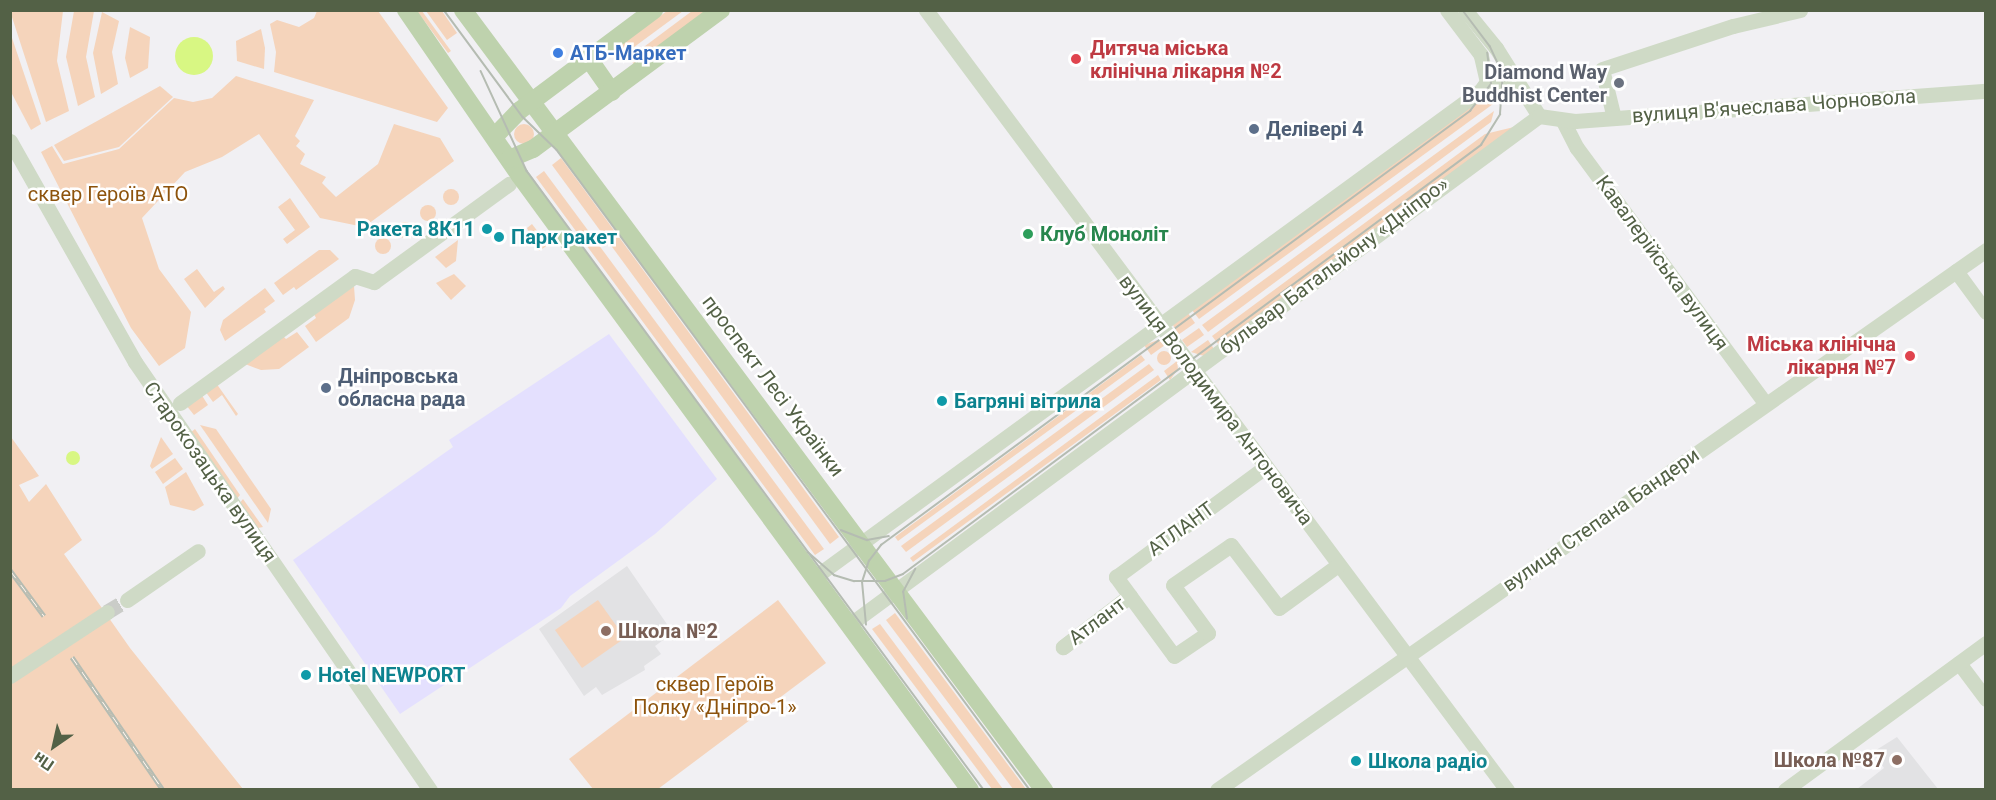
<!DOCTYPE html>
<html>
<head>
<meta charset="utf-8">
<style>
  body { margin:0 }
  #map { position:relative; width:1996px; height:800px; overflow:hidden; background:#f1f0f3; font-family:Roboto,sans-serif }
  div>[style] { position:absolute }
  .education>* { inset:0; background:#e2e2e4 }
  .medical>* { inset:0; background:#e4e0fe }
  .green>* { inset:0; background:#f5d4bb }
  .round { border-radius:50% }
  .water>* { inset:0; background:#d8f783 }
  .minor-tunnel>* { height:15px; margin-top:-7.5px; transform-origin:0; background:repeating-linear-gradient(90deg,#caccc8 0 15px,transparent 0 23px) }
  .minor>* { height:15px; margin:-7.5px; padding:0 7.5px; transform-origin:7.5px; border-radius:7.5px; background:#cfdac6 }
  .major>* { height:18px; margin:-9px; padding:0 9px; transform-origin:9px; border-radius:9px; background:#bed2ad }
  .tram>* { height:1.5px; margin:-0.75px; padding:0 0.75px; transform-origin:0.75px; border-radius:0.75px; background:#b5bcb2 }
  .rail>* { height:5px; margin-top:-2.5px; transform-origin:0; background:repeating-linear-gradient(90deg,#fff 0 9px,#b5bcb2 0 18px); box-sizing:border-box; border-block:2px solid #b5bcb2 }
  .dots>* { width:16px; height:16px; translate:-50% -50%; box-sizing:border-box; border:3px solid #fff; border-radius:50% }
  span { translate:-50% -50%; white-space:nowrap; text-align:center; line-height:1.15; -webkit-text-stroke:5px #fff; paint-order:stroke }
  .health-label { font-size:20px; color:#be3a42; font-weight:700 }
  .left { translate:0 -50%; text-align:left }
  .right { translate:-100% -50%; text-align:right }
  .shop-label { font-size:20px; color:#366cbe; font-weight:700 }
  .worship-label { font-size:20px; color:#5b616d; font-weight:700 }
  .street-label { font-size:20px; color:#536146 }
  .service-label { font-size:20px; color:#4e5e75; font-weight:700 }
  .park-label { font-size:20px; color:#8d530c }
  .culture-label { font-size:20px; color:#0d838f; font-weight:700 }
  .leisure-label { font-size:20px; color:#27864d; font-weight:700 }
  .education-label { font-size:20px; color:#785e54; font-weight:700 }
  .frame { position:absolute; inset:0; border:12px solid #536146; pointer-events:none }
  .north { position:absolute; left:24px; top:716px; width:60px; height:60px; -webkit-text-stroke:4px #fff; paint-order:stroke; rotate:214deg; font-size:16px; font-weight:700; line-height:24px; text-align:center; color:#536146 }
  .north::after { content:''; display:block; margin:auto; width:21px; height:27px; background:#536146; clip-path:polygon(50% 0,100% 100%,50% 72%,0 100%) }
</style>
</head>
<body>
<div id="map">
  <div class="education">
    <div style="clip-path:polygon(627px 566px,673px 633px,655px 646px,661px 654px,644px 666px,645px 670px,602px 695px,596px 687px,584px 696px,539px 629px)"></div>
    <div style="clip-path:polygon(1897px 737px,1938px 789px,1857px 789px,1884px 768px,1873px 752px)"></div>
  </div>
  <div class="medical">
    <div style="clip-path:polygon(609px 334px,717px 479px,655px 534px,570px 596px,561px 608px,400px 714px,293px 560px,453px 447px,449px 440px)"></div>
  </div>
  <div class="green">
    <div style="clip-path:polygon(10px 11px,63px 11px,57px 61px,69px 111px,46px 122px)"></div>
    <div style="clip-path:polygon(74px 11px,94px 11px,86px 57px,95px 97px,78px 106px,66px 57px)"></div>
    <div style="clip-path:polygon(317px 11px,378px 11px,448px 108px,437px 122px,274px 72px,276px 52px,270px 24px,277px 20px,299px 27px,314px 18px)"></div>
    <div style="clip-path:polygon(417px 11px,422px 11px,451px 51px,448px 53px)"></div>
    <div style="clip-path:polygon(426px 11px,442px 11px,457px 33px,447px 40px)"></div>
    <div style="clip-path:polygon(667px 11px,683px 11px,626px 53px,620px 45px)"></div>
    <div style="clip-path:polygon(692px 11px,709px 11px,635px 66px,629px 58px)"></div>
    <div style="clip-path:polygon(102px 12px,119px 21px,112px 52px,118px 84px,101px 94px,93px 53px)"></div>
    <div style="clip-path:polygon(130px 27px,150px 37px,148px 68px,130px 78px,125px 58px)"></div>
    <div style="clip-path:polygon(261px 29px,265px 48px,264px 69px,237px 61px,236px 41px)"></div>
    <div style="clip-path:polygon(10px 32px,41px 124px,31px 130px,11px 92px)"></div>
    <div style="clip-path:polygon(236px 76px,314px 100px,295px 136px,300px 141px,296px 146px,305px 154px,300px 164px,326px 177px,322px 183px,336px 197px,378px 164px,394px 124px,440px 138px,454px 161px,364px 227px,320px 218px,259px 134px,222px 157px,185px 172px,142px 218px,159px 269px,191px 312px,185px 348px,159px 366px,131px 328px,41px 152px,52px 146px,63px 164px,119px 149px,174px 98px,193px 102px,212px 98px)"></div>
    <div style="clip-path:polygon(160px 86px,173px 97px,119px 147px,64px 161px,54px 145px)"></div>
    <div style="clip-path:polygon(1490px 91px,1493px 104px,1199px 319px,1192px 310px)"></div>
    <div style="clip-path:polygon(1494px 111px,1491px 122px,1208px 332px,1202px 325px)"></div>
    <div class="round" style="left:514px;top:124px;width:20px;height:20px"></div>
    <div style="clip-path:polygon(1514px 127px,1219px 345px,1212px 336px,1485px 134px)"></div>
    <div style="clip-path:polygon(561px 158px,839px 537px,830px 544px,552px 165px)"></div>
    <div style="clip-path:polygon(544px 171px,824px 549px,815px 555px,536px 177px)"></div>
    <div class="round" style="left:443px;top:189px;width:16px;height:16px"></div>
    <div style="clip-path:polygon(290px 198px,310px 227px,287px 244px,283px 239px,295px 230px,278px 207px)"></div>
    <div class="round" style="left:420px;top:205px;width:16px;height:16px"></div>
    <div class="round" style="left:397px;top:222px;width:16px;height:16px"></div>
    <div style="clip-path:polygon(532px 224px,548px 245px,539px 251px,527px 228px)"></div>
    <div class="round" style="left:375px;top:238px;width:16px;height:16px"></div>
    <div style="clip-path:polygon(458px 240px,456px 261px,446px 268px,435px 257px)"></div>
    <div style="clip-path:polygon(319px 250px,330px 250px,339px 259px,296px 290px,294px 287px,283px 295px,274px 283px)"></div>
    <div style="clip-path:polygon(197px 269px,214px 292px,223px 286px,225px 289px,205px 308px,184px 279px)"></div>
    <div style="clip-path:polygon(454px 274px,466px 286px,451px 300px,436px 283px)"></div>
    <div style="clip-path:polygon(354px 286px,355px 300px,349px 318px,316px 342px,305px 326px,316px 318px,314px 314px)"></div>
    <div style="clip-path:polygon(265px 288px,275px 301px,264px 309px,266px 312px,225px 341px,220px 330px,223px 320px)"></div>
    <div style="clip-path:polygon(1188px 313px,1195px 323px,1178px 335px,1173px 325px)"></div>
    <div style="clip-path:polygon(1199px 328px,1204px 335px,1187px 347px,1182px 340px)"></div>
    <div style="clip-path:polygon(297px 332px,309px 347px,279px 369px,261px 370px,245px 364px,283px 336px,286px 339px)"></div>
    <div style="clip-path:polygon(1158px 340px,1165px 345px,1151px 355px,1144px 345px)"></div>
    <div style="clip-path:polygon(1208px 340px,1214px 349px,1204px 356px,1191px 352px)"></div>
    <div class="round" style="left:1157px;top:351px;width:14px;height:14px"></div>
    <div style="clip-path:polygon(1141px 355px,1145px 360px,898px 541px,895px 537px)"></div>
    <div style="clip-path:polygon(1177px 361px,1178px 369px,1170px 380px,1164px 371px)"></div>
    <div style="clip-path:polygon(1149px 364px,1154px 370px,906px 552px,901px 546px)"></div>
    <div style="clip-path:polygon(1158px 375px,1161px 380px,913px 562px,910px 558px)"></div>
    <div style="clip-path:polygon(216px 383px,238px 414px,236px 416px,222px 395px,213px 402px,205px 391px)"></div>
    <div style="clip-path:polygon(201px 394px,208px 405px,194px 415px,186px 405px)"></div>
    <div style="clip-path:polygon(200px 425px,216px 429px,271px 509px,268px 523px)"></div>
    <div style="clip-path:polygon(195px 429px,240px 495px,236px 500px,190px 433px)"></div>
    <div style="clip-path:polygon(11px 437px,39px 476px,19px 485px,29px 502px,46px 484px,82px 540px,64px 554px,130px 648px,243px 789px,11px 789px)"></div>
    <div style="clip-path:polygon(161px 437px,173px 454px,152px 469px,150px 466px)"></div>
    <div style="clip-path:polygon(175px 458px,183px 469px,163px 484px,155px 472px)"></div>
    <div style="clip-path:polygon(186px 472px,204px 505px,194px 511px,170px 505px,165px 487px)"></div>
    <div style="clip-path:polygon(243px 499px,263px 527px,258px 528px,239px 504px)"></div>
    <div style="clip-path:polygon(598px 600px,625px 638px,582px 668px,555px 630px)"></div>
    <div style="clip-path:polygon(778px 600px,826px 663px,658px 789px,593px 789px,569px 759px)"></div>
    <div style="clip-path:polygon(895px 613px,1026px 789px,1013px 789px,886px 620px)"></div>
    <div style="clip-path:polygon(880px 624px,1003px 789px,992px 789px,872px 629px)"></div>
  </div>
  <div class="water">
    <div class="round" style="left:175px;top:37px;width:38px;height:38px"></div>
    <div class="round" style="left:66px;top:451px;width:14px;height:14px"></div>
  </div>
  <div class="minor-tunnel">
    <div style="left:107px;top:612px;width:23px;rotate:-31deg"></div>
  </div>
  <div class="minor">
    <div style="left:926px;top:10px;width:973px;rotate:53.32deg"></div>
    <div style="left:1465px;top:10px;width:49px;rotate:50.8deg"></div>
    <div style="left:1496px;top:48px;width:80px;rotate:57.7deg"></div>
    <div style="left:1484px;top:86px;width:20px;rotate:-6deg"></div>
    <div style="left:1504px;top:84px;width:22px;rotate:27deg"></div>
    <div style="left:1614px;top:118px;width:50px;rotate:-103.8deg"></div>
    <div style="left:1602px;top:69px;width:138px;rotate:-18.2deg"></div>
    <div style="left:1733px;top:26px;width:69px;rotate:-13.4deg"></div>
    <div style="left:1563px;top:121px;width:30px;rotate:63deg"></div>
    <div style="left:1577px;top:148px;width:317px;rotate:53.6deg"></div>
    <div style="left:10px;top:141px;width:254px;rotate:60.5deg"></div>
    <div style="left:135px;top:362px;width:520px;rotate:55.42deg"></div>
    <div style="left:1956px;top:271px;width:51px;rotate:53.8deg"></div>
    <div style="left:180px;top:403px;width:216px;rotate:-36deg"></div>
    <div style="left:355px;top:276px;width:20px;rotate:18deg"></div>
    <div style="left:374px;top:282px;width:167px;rotate:-36deg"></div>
    <div style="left:815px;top:577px;width:824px;rotate:-36.16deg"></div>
    <div style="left:1480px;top:91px;width:11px;rotate:-52deg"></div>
    <div style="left:1487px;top:82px;width:28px;rotate:-103deg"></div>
    <div style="left:1481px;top:55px;width:56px;rotate:-127.1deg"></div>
    <div style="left:1130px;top:596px;width:24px;rotate:-126deg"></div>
    <div style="left:1116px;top:577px;width:185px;rotate:-36.4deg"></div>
    <div style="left:127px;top:600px;width:86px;rotate:-34.6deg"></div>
    <div style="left:1123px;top:601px;width:76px;rotate:142.5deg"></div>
    <div style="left:1063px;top:647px;width:84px;rotate:-37.3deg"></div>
    <div style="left:1130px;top:596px;width:74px;rotate:53.7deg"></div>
    <div style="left:1174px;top:656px;width:41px;rotate:-34.1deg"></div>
    <div style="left:1208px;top:633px;width:59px;rotate:-126.1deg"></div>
    <div style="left:1173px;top:585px;width:70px;rotate:-34.6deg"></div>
    <div style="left:1231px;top:545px;width:79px;rotate:52.7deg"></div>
    <div style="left:1279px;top:608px;width:73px;rotate:-36.1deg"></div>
    <div style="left:849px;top:625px;width:857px;rotate:-36.42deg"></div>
    <div style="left:1539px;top:116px;width:36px;rotate:8deg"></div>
    <div style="left:1575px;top:121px;width:412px;rotate:-4.2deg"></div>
    <div style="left:1959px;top:663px;width:45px;rotate:53.1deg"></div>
    <div style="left:10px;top:676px;width:116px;rotate:-33.4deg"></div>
    <div style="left:1217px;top:790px;width:940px;rotate:-35.08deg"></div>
    <div style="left:1785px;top:790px;width:249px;rotate:-36.2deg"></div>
  </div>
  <div class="major">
    <div style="left:406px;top:10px;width:201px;rotate:55.5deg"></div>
    <div style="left:520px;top:176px;width:761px;rotate:53.76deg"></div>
    <div style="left:463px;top:10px;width:973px;rotate:53.32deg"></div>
    <div style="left:589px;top:59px;width:40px;rotate:55.1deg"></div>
    <div style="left:495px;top:136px;width:35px;rotate:-46deg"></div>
    <div style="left:519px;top:111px;width:169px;rotate:-36.8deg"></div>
    <div style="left:509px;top:159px;width:26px;rotate:-23deg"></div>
    <div style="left:533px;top:149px;width:234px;rotate:-36.5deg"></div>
  </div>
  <div class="tram">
    <div style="left:444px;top:10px;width:133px;rotate:53.6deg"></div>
    <div style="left:523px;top:117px;width:47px;rotate:44.1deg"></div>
    <div style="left:557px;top:150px;width:796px;rotate:53.53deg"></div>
    <div style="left:481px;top:71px;width:110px;rotate:65.3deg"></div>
    <div style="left:527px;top:171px;width:769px;rotate:53.56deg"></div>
    <div style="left:841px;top:530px;width:28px;rotate:21deg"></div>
    <div style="left:867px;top:540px;width:22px;rotate:-10deg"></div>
    <div style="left:808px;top:552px;width:35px;rotate:41deg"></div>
    <div style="left:834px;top:575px;width:21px;rotate:17deg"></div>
    <div style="left:854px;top:581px;width:31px"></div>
    <div style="left:885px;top:581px;width:19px;rotate:-21deg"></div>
    <div style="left:903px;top:574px;width:720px;rotate:-36.58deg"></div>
    <div style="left:1481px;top:145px;width:36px;rotate:-58deg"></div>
    <div style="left:1500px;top:114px;width:39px;rotate:-86deg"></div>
    <div style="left:1503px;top:75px;width:31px;rotate:-115deg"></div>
    <div style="left:1490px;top:47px;width:46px;rotate:-127.1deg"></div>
    <div style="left:907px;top:619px;width:27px;rotate:-98deg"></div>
    <div style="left:903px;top:592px;width:26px;rotate:-62deg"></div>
    <div style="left:866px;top:625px;width:43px;rotate:-95.3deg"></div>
    <div style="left:862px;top:582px;width:22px;rotate:-72deg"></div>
    <div style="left:869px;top:561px;width:20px;rotate:-53deg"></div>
    <div style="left:881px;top:545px;width:732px;rotate:-36.38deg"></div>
    <div style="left:1470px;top:111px;width:34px;rotate:-52deg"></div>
    <div style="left:1491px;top:84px;width:31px;rotate:-97deg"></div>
  </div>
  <div class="rail">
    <div style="left:10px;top:570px;width:57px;rotate:53.5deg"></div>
    <div style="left:72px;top:657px;width:161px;rotate:55.6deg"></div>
  </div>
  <div class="dots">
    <div style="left:558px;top:53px;background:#3f7fe0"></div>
    <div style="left:1076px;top:59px;background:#e0444e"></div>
    <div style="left:1619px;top:83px;background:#6b7280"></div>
    <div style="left:1254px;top:129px;background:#5c6f8a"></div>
    <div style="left:487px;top:229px;background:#0f9aa8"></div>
    <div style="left:1028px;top:234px;background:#2e9e5b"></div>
    <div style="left:499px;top:237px;background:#0f9aa8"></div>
    <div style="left:1910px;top:356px;background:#e0444e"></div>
    <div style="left:326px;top:388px;background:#5c6f8a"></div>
    <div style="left:942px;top:401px;background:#0f9aa8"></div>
    <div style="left:606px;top:631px;background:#8d6e63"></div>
    <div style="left:306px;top:675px;background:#0f9aa8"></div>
    <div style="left:1897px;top:760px;background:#8d6e63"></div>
    <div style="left:1356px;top:761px;background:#0f9aa8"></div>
  </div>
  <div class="health-label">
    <span class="left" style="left:1090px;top:60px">Дитяча міська<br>клінічна лікарня №2</span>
    <span class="right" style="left:1896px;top:356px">Міська клінічна<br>лікарня №7</span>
  </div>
  <div class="shop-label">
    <span class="left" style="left:570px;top:53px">АТБ-Маркет</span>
  </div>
  <div class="worship-label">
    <span class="right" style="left:1607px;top:84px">Diamond Way<br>Buddhist Center</span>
  </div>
  <div class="street-label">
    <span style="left:1774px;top:106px;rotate:-4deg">вулиця В'ячеслава Чорновола</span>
    <span style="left:1662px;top:263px;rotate:54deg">Кавалерійська вулиця</span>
    <span style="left:1334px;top:266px;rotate:-37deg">бульвар Батальйону «Дніпро»</span>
    <span style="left:773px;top:386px;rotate:53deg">проспект Лесі Українки</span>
    <span style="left:1216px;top:400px;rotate:53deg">вулиця Володимира Антоновича</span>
    <span style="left:210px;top:472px;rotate:55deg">Старокозацька вулиця</span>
    <span style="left:1601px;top:520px;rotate:-35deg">вулиця Степана Бандери</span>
    <span style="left:1181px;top:529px;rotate:-36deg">АТЛАНТ</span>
    <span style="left:1097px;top:621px;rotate:-37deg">Атлант</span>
  </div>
  <div class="service-label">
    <span class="left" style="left:1266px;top:129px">Делівері 4</span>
    <span class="left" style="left:338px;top:388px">Дніпровська<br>обласна рада</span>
  </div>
  <div class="park-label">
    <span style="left:108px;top:194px">сквер Героїв АТО</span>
    <span style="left:715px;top:696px">сквер Героїв<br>Полку «Дніпро-1»</span>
  </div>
  <div class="culture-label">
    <span class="right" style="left:475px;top:229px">Ракета 8К11</span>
    <span class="left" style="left:511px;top:237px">Парк ракет</span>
    <span class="left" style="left:954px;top:401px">Багряні вітрила</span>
    <span class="left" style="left:318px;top:675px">Hotel NEWPORT</span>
    <span class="left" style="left:1368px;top:761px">Школа радіо</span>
  </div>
  <div class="leisure-label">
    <span class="left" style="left:1040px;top:234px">Клуб Моноліт</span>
  </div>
  <div class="education-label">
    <span class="left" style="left:618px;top:631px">Школа №2</span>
    <span class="right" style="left:1885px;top:760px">Школа №87</span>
  </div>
  <div class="frame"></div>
  <div class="north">Пн</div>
</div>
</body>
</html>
